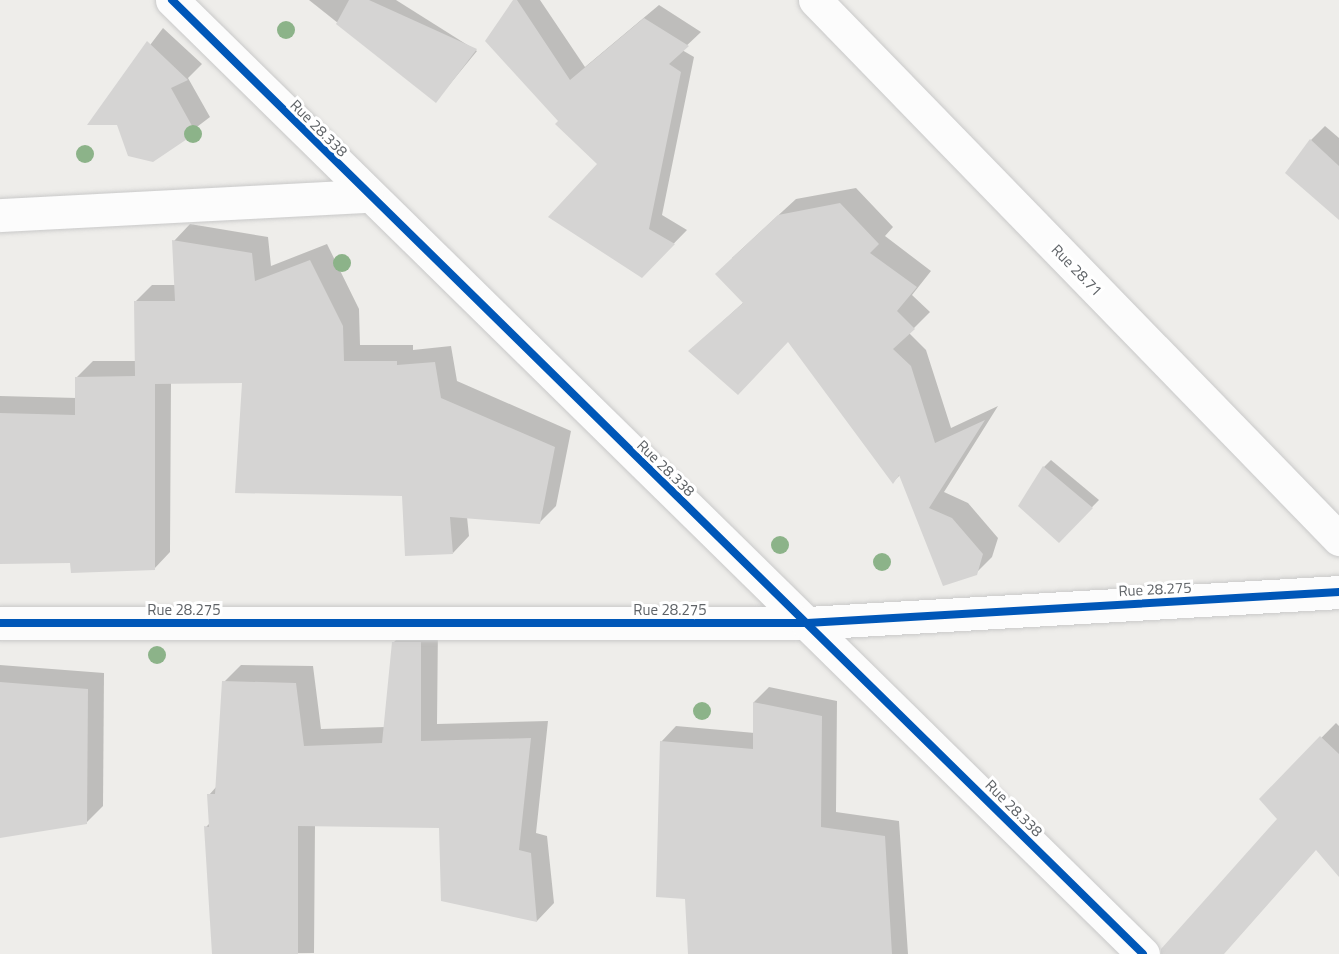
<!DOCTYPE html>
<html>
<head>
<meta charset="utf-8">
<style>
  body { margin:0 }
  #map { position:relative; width:1339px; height:954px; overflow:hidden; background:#eeedea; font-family:"Titillium Web",sans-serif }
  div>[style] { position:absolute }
  .shadow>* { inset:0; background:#0003 }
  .building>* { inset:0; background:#d5d4d3 }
  .roads { filter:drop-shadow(0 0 2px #c9c9c9) drop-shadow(0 0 2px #c9c9c9) }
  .minor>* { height:33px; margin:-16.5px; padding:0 16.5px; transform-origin:16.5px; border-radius:16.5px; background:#fcfcfc }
  .cycleway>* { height:8px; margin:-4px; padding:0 4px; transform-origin:4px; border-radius:4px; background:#0057b8 }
  .trees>* { width:18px; height:18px; margin:-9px; border-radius:50%; background:#8cb389 }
  span { translate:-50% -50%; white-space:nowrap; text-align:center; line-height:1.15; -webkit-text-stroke:6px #fff; paint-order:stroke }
  .street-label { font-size:15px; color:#5f6367 }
</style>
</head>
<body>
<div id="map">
  <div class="shadow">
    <div style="clip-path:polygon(309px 0,396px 0,477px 51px,436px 101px)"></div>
    <div style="clip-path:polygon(515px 0,540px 0,585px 67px,659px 5px,701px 32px,682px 50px,694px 57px,662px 215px,687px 230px,642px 276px,599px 163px,560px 121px)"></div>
    <div style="clip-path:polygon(163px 28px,202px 64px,188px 78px,210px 117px,152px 161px,119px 123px,90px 124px)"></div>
    <div style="clip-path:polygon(1325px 126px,1339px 138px,1339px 208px,1311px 140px)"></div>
    <div style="clip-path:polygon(856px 188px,893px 227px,885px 236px,931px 271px,912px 295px,930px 312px,909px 333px,926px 350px,951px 428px,998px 406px,944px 492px,968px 503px,998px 538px,992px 557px,976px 573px,900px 475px,893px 482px,789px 340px,690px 351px,744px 302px,732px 258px,796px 199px)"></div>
    <div style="clip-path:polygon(190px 224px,268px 237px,271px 266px,327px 244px,359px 309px,360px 345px,413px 345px,413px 350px,451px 346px,457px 381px,571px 431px,556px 506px,540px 522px,467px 517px,469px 536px,453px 553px,404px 495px,244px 382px,171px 382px,170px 552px,154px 569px,71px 561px,0 563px,0 396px,77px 398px,76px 378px,93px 361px,136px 361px,135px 302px,152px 285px,176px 285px,174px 241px)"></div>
    <div style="clip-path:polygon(1051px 460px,1099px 500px,1059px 541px,1044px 467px)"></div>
    <div style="clip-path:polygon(411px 625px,438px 625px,437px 724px,548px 721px,536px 833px,547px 836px,554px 903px,537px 921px,440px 826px,315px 825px,314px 953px,213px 954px,206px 827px,210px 823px,209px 795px,217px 786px,224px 682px,241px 665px,313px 666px,321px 729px,385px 727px,394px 642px)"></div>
    <div style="clip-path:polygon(0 665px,104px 673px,103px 806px,87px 822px,0 836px)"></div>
    <div style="clip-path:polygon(769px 687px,837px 701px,836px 812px,899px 821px,908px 954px,689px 954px,686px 898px,661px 742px,676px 726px,755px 733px,754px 702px)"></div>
    <div style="clip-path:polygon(1336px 723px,1339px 726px,1339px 875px,1317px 848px,1223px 954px,1184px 954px,1279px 819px,1261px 799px)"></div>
  </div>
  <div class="building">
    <div style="clip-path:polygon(349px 0,369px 0,477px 49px,436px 103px,336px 24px)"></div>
    <div style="clip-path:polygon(513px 0,517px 0,570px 80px,644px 18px,689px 46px,669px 64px,681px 72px,649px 229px,675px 244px,642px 278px,548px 217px,597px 164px,555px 124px,558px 121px,485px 41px)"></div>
    <div style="clip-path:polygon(147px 41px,188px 80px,171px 88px,196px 133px,153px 162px,128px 156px,117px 125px,87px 125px)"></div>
    <div style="clip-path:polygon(1310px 139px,1339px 166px,1339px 220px,1285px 173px)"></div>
    <div style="clip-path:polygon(840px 203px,879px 244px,870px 253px,917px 287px,897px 311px,915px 329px,893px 349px,911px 366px,935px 443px,985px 420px,929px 508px,952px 518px,983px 554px,977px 575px,943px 586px,899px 475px,893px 484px,788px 342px,738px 395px,688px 351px,743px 303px,715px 274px,778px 215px)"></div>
    <div style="clip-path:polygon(172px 240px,252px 253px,255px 281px,310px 260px,343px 326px,344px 361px,397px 361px,397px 365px,435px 362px,441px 398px,555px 447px,540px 524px,450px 517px,453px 554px,405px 556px,402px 496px,235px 493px,242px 383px,155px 384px,155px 570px,71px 573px,70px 563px,0 564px,0 413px,75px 415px,75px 377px,135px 376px,134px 301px,175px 301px)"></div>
    <div style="clip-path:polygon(1043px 466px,1093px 508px,1059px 543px,1018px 506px)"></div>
    <div style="clip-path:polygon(392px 642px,421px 642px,421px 741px,531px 738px,519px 850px,531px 853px,537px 922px,441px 901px,439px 828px,298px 826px,298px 954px,212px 954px,204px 826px,209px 827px,207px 794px,215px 794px,222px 681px,296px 683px,304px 746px,382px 743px)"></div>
    <div style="clip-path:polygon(0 682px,88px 689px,87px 824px,0 838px)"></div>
    <div style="clip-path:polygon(753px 702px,822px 716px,821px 827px,885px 836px,892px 954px,688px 954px,685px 899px,656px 897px,660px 741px,753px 749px)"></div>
    <div style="clip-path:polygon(1320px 736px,1339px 754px,1339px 877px,1316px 850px,1224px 954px,1161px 954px,1161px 949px,1277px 819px,1259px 799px)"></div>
  </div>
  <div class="roads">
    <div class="minor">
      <div style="left:172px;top:0;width:1361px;rotate:44.49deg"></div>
      <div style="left:815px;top:0;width:752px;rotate:45.81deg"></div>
      <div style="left:0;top:215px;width:367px;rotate:-3deg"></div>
      <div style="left:0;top:623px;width:807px"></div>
      <div style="left:807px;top:623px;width:533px;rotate:-3.33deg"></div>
    </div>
  </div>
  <div class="cycleway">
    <div style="left:172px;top:0;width:1361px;rotate:44.49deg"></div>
    <div style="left:0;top:623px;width:807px"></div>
    <div style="left:807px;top:623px;width:533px;rotate:-3.33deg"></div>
  </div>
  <div class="trees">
    <div style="left:286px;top:30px"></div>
    <div style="left:193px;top:134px"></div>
    <div style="left:85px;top:154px"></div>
    <div style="left:342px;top:263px"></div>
    <div style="left:780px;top:545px"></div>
    <div style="left:882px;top:562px"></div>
    <div style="left:157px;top:655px"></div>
    <div style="left:702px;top:711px"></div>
  </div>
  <div class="street-label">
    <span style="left:319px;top:128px;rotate:45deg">Rue 28.338</span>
    <span style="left:1077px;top:270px;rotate:46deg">Rue 28.71</span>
    <span style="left:666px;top:468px;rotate:44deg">Rue 28.338</span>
    <span style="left:1155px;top:589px;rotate:-3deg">Rue 28.275</span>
    <span style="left:184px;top:610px">Rue 28.275</span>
    <span style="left:670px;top:610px">Rue 28.275</span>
    <span style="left:1014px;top:808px;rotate:45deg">Rue 28.338</span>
  </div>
</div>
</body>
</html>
